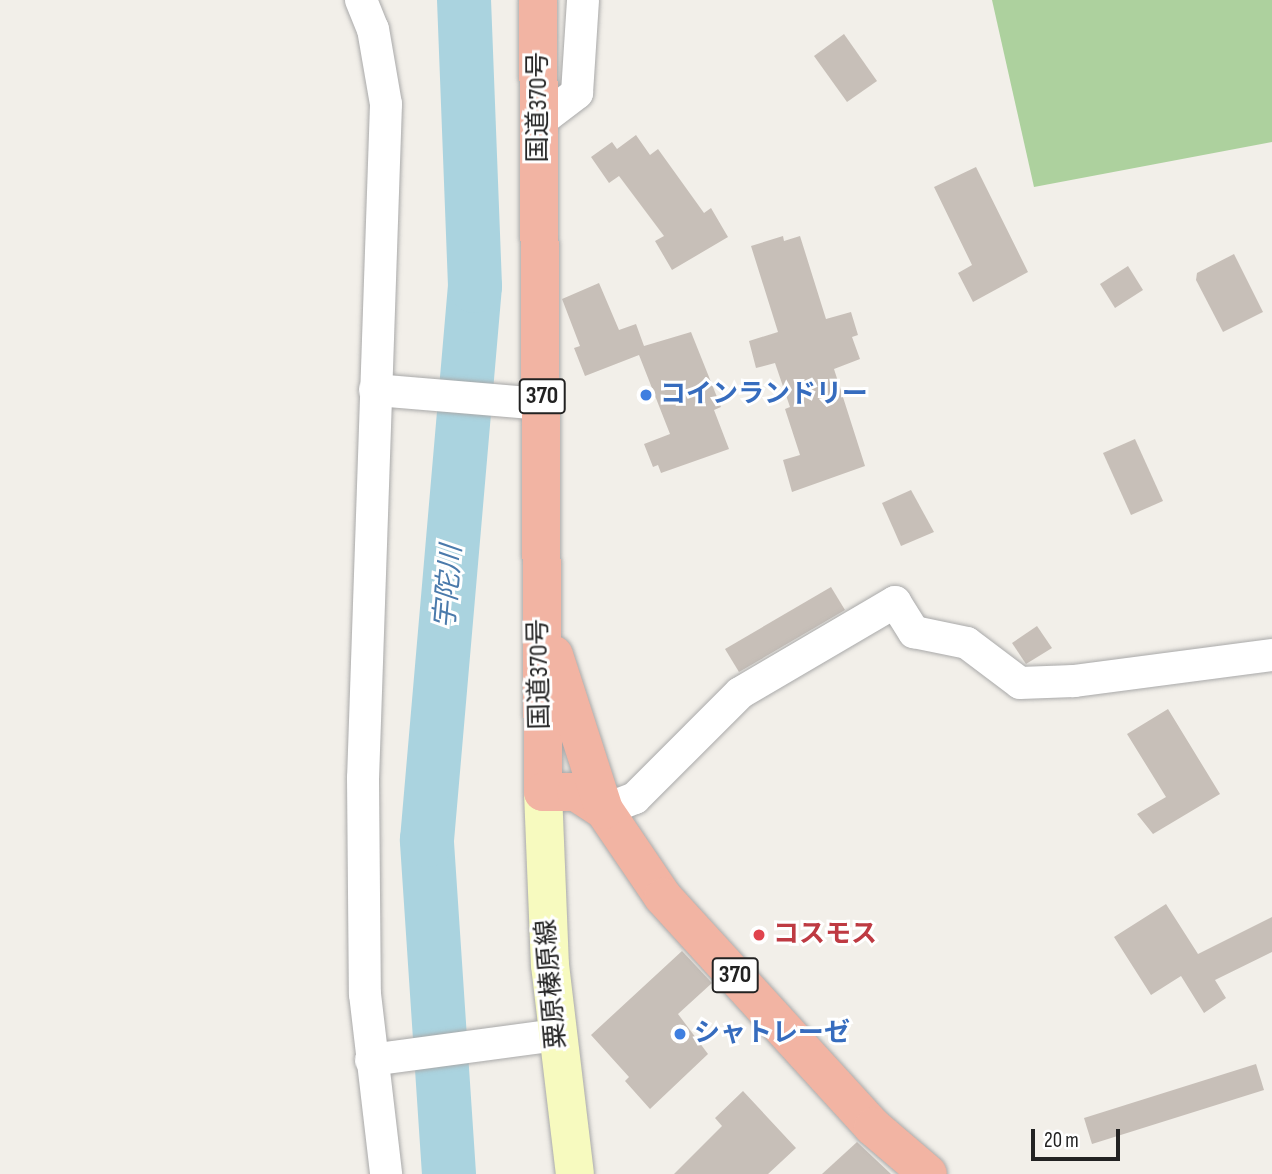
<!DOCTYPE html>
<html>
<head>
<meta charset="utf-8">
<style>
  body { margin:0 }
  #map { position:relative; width:1272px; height:1174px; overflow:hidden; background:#f2efe9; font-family:"Sofia Sans Condensed","Noto Sans JP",sans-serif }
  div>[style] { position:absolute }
  .forest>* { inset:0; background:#add19e }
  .river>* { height:54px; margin:-27px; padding:0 27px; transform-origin:27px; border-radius:27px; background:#aad3df }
  .building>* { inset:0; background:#c7bfb8 }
  .roads { filter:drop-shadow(0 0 2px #a9a9a9) drop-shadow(0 0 2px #a9a9a9) }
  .minor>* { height:32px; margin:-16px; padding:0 16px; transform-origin:16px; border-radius:16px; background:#fff }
  .secondary>* { height:38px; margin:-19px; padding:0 19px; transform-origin:19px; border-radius:19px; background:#f7fabf }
  .trunk>* { height:38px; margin:-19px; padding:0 19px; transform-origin:19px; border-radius:19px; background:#f2b4a3 }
  .dots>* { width:19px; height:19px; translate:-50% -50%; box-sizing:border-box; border:4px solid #fff; border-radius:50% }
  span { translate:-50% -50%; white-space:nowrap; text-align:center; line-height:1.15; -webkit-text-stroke:6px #fff; paint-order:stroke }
  .shield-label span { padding:2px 5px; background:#fff; border:2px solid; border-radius:5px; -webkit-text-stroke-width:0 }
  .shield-label { font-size:24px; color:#222; font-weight:700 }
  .street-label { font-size:26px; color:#222 }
  .shop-label { font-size:26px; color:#366cbe; font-weight:700 }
  .left { translate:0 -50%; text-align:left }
  .health-label { font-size:26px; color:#be3a42; font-weight:700 }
  .water-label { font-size:28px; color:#4a7aab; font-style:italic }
  .scale { position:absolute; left:1031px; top:1129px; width:89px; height:32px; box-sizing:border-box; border:4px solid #222; border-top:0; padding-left:9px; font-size:21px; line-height:24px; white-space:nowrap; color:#222; -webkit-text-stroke:5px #fff; paint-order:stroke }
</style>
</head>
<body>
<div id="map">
  <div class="forest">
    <div style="clip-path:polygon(992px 0,1272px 0,1272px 142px,1034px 187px)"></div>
  </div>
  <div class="river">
    <div style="left:449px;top:1174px;width:335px;rotate:-93.8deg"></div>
    <div style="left:427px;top:840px;width:556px;rotate:-85.05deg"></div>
    <div style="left:475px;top:286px;width:286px;rotate:-92.2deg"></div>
  </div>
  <div class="building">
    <div style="clip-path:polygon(844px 34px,877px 81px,847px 102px,814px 56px)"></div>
    <div style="clip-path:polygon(636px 135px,650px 155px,658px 149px,704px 213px,711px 208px,728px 237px,672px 270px,655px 241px,664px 236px,619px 176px,609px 183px,591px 157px,612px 142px,617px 149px)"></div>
    <div style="clip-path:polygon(976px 167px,1028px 272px,973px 302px,958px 273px,972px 265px,934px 187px)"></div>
    <div style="clip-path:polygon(783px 236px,784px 241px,800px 236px,826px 319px,851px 312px,858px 335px,852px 337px,860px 359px,834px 369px,865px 466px,792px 492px,783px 460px,800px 455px,785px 409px,790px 407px,775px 363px,756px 368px,749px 341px,778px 332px,751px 246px)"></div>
    <div style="clip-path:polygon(1234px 254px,1263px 312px,1223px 332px,1196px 280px,1197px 273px)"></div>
    <div style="clip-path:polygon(1128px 266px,1143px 290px,1115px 308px,1100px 284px)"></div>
    <div style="clip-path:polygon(599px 283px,619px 330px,636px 324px,644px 346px,691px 332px,721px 407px,714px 410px,729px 449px,661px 473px,658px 465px,653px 467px,644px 444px,670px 434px,639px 355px,585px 376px,574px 348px,580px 346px,562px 299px)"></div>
    <div style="clip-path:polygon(1135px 439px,1163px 501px,1131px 515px,1103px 453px)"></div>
    <div style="clip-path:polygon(911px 490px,934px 532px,901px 546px,882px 503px)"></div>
    <div style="clip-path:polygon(831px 587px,845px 610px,739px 672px,725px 649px)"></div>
    <div style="clip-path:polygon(1037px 626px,1052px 648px,1026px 664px,1012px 643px)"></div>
    <div style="clip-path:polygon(1168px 709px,1220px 794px,1153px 834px,1137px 814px,1166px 797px,1127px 734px)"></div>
    <div style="clip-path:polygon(1166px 904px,1198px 954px,1272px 917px,1272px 952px,1215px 980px,1226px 998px,1204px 1013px,1181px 976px,1151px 995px,1114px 937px)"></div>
    <div style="clip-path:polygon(682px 951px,712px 983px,678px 1014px,708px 1054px,650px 1109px,625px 1081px,629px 1077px,591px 1035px)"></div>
    <div style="clip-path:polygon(1256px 1064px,1264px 1090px,1092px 1144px,1084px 1118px)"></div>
    <div style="clip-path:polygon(743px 1091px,796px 1148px,768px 1174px,674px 1174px,722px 1126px,715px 1118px)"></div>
    <div style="clip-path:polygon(857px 1142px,891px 1174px,822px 1174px)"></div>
  </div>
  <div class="roads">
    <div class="minor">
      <div style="left:361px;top:0;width:31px;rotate:68deg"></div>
      <div style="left:373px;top:29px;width:76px;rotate:80.2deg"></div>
      <div style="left:386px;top:104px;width:674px;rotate:91.95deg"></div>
      <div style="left:363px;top:778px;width:216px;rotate:89.5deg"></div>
      <div style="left:365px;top:994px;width:181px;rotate:83.3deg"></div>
      <div style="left:539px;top:122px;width:48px;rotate:-37.3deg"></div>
      <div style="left:577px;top:93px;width:93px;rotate:-86.3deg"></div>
      <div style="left:375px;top:390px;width:168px;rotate:4.8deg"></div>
      <div style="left:604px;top:810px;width:33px;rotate:-21deg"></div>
      <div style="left:635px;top:798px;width:148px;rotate:-45deg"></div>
      <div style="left:740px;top:693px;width:180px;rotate:-30.4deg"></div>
      <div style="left:895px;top:602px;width:36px;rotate:58deg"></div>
      <div style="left:914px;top:632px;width:54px;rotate:11.7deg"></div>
      <div style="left:967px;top:643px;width:66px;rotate:37deg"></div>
      <div style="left:1020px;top:683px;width:54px;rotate:-2.1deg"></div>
      <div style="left:1074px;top:681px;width:200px;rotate:-7.5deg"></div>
      <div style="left:371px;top:1060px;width:187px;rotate:-7.7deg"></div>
    </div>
    <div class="secondary">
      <div style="left:543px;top:792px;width:173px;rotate:87.7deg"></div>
      <div style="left:550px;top:965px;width:210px;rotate:83.2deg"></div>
    </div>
    <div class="trunk">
      <div style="left:538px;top:0;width:792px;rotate:89.64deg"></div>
      <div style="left:543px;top:792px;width:33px"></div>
      <div style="left:576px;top:792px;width:33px;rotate:33deg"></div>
      <div style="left:604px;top:810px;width:105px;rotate:55.9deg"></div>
      <div style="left:663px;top:897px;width:311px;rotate:47.6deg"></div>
      <div style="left:873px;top:1127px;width:72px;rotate:40.5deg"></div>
      <div style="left:554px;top:655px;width:163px;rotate:72.1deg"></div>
    </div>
  </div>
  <div class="dots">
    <div style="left:646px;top:395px;background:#3f7fe0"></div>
    <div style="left:759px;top:935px;background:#e0444e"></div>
    <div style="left:680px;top:1034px;background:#3f7fe0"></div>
  </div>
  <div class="shield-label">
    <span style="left:542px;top:396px">370</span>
    <span style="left:735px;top:975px">370</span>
  </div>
  <div class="street-label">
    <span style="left:539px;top:107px;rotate:-90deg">国道370号</span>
    <span style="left:540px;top:674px;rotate:-91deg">国道370号</span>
    <span style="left:552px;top:984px;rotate:-95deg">粟原榛原線</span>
  </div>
  <div class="shop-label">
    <span class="left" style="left:660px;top:395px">コインランドリー</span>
    <span class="left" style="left:694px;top:1034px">シャトレーゼ</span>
  </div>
  <div class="health-label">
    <span class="left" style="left:773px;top:935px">コスモス</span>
  </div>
  <div class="water-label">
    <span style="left:449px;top:587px;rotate:-85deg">宇陀川</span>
  </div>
  <div class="scale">20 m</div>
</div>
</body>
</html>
